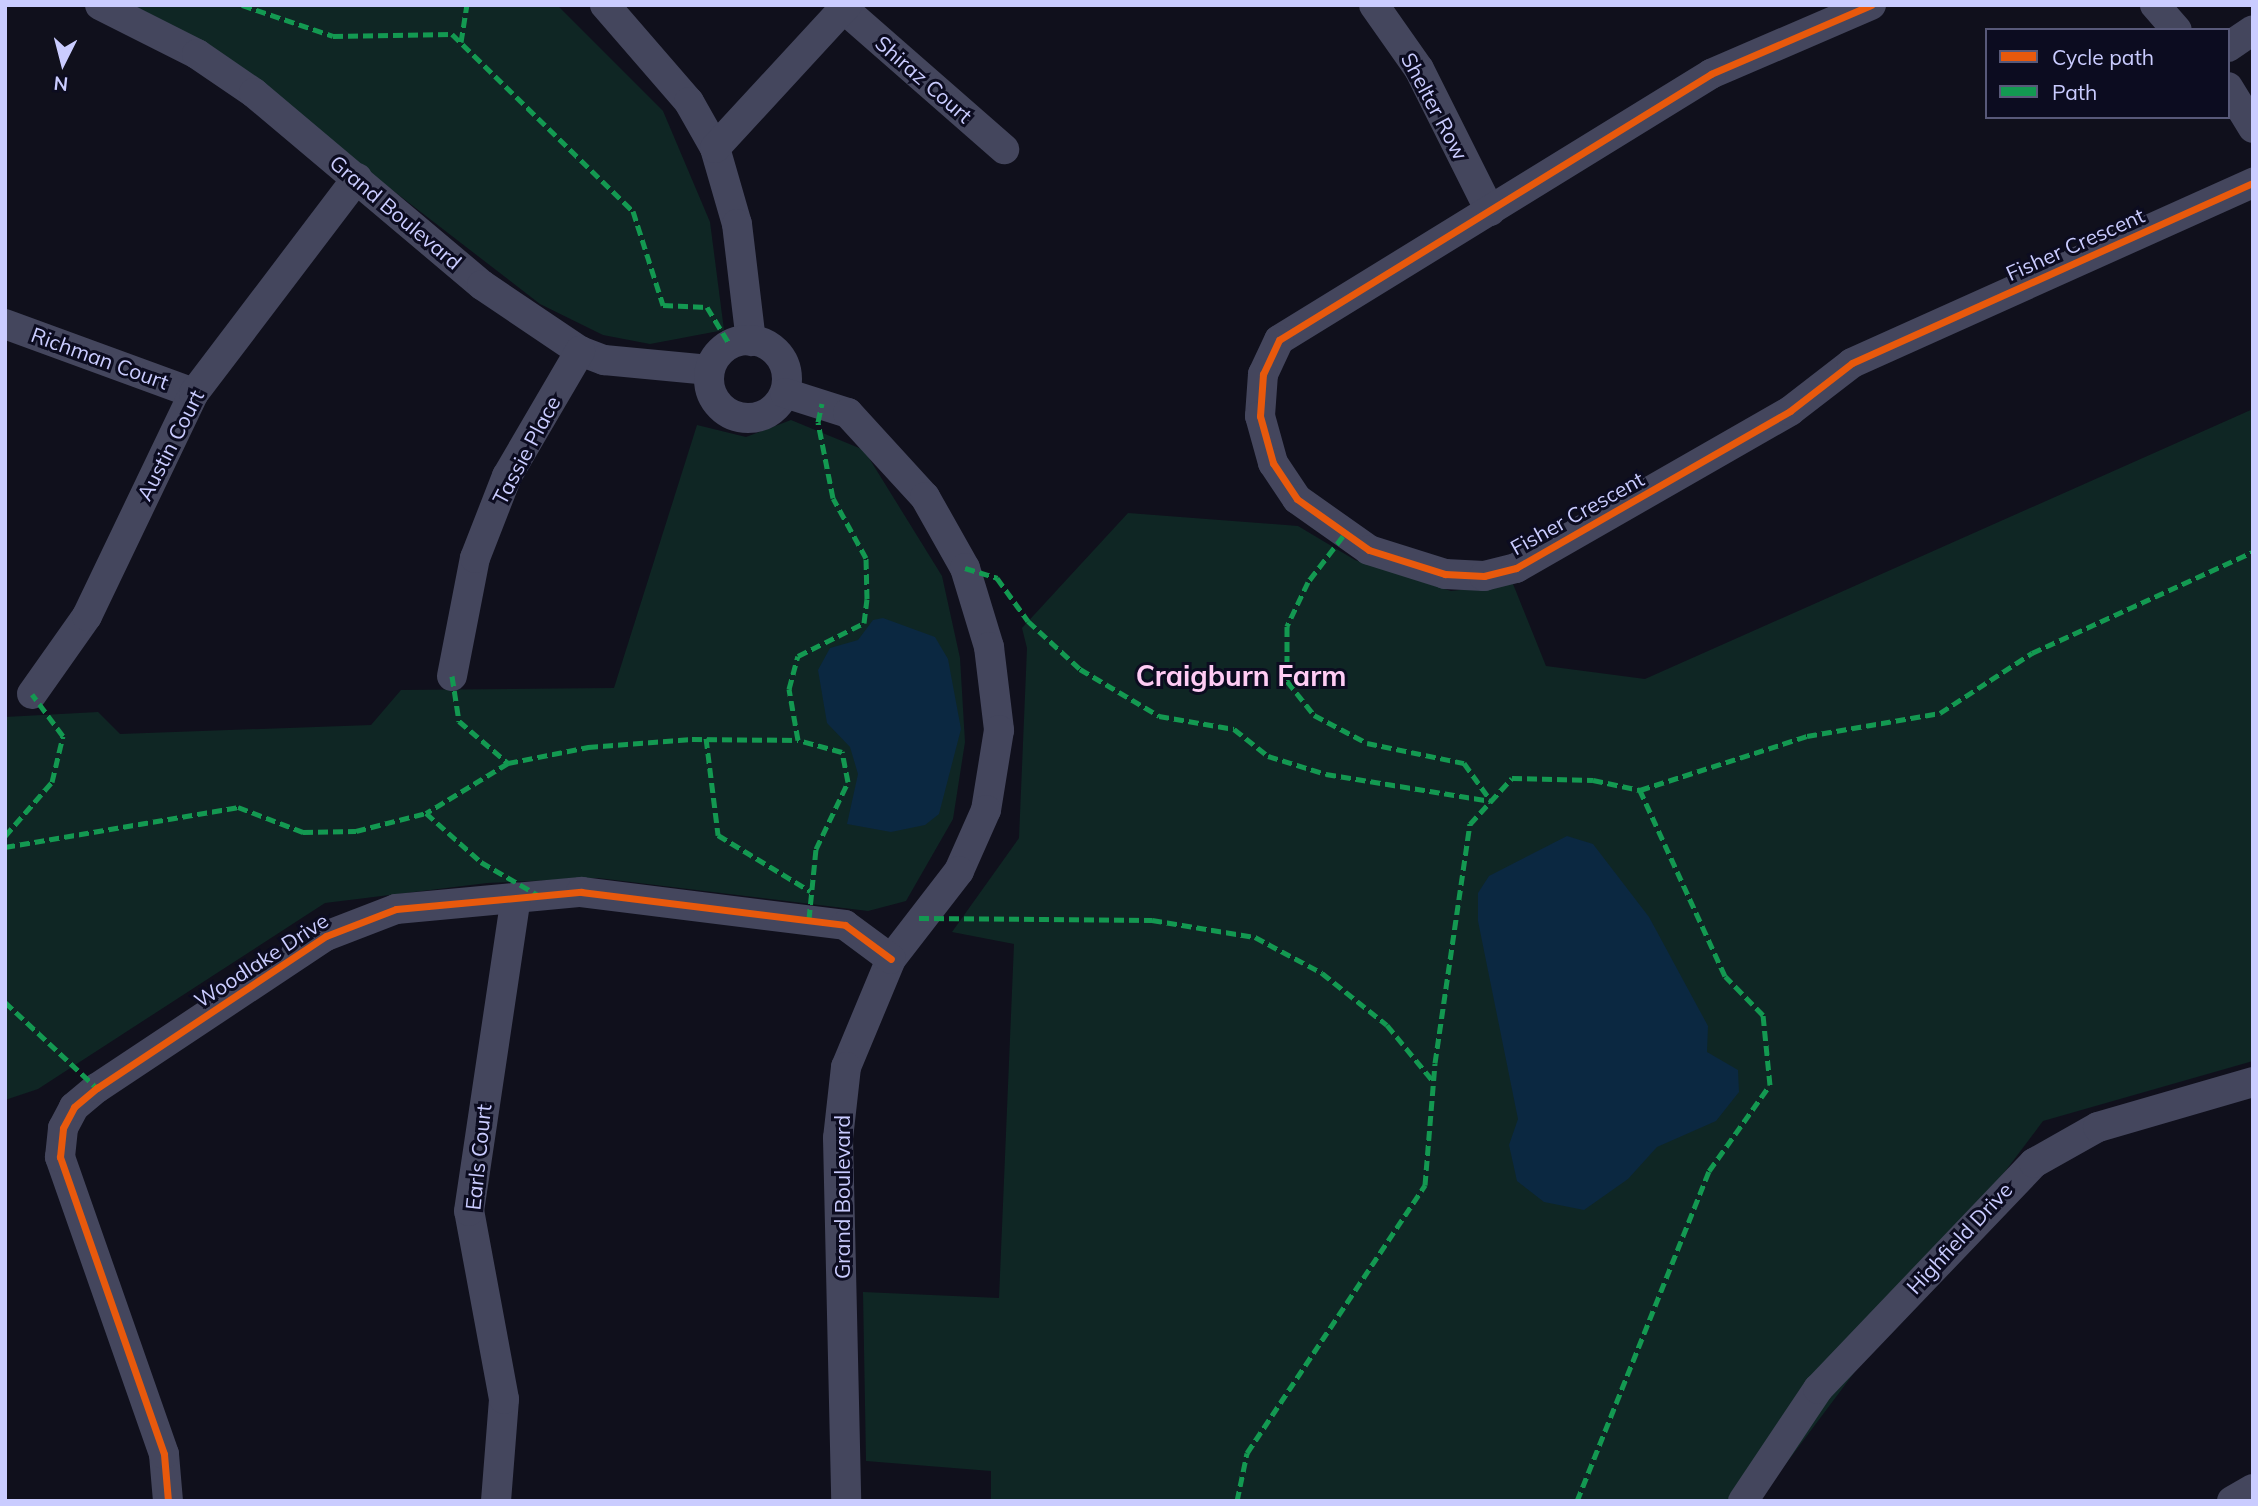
<!DOCTYPE html>
<html>
<head>
<meta charset="utf-8">
<style>
  body { margin:0 }
  #map { position:relative; width:2258px; height:1506px; overflow:hidden; background:#10101c; font-family:Mulish,sans-serif }
  div>[style] { position:absolute }
  .green>* { inset:0; background:#0f2624 }
  .water>* { inset:0; background:#0b2841 }
  .minor>* { height:30px; margin:-15px; padding:0 15px; transform-origin:15px; border-radius:15px; background:#44465d }
  .minor>.ring { margin:-15px; padding:0; box-sizing:content-box; background:none; border:30px solid #44465d; border-radius:50% }
  .quiet>* { height:5px; margin-top:-2.5px; transform-origin:0; background:repeating-linear-gradient(90deg,#139951 0 10px,transparent 0 15px) }
  .cycleway>* { height:7px; margin:-3.5px; padding:0 3.5px; transform-origin:3.5px; border-radius:3.5px; background:#e8590c }
  span { translate:-50% -50%; white-space:nowrap; text-align:center; line-height:1.15; -webkit-text-stroke:6px #0c0c20; paint-order:stroke }
  .street-label { font-size:21px; color:#caccff }
  .district-label { font-size:28px; color:#ffccf4; font-weight:700 }
  .frame { position:absolute; inset:0; border:7px solid #caccff; pointer-events:none }
  .legend { position:absolute; left:1985px; top:28px; width:245px; height:91px; box-sizing:border-box; background:#0c0c20; border:2px solid #585979; margin:0; padding:9px 12px; list-style:none; font-size:21px; color:#caccff }
  .legend li { display:flex; align-items:center; gap:14px; height:35px }
  .legend b { width:35px; border:2px solid #585979 }
  .north { position:absolute; left:28px; top:28px; width:70px; height:70px; -webkit-text-stroke:5px #0c0c20; paint-order:stroke; rotate:186deg; font-size:19px; font-weight:700; line-height:28px; text-align:center; color:#caccff }
  .north::after { content:''; display:block; margin:auto; width:24px; height:32px; background:#caccff; clip-path:polygon(50% 0,100% 100%,50% 72%,0 100%) }
</style>
</head>
<body>
<div id="map">
  <div class="green">
    <div style="clip-path:polygon(121px 5px,557px 5px,663px 111px,710px 222px,724px 330px,650px 344px,603px 335px,540px 304px,220px 57px)"></div>
    <div style="clip-path:polygon(2253px 409px,2253px 1061px,2043px 1121px,1758px 1501px,991px 1501px,991px 1471px,866px 1461px,863px 1292px,999px 1298px,1014px 944px,952px 932px,1019px 838px,1027px 648px,1022px 628px,1128px 513px,1298px 526px,1355px 560px,1451px 591px,1513px 584px,1546px 666px,1645px 679px)"></div>
    <div style="clip-path:polygon(791px 420px,864px 450px,942px 576px,960px 658px,965px 742px,953px 819px,906px 901px,868px 911px,598px 878px,487px 883px,325px 903px,38px 1089px,5px 1100px,5px 717px,98px 712px,120px 734px,371px 725px,401px 690px,614px 688px,697px 425px,746px 437px)"></div>
  </div>
  <div class="water">
    <div style="clip-path:polygon(883px 618px,935px 637px,948px 659px,961px 729px,939px 814px,925px 825px,891px 832px,847px 824px,858px 774px,850px 747px,827px 723px,818px 670px,830px 648px,858px 640px,873px 620px)"></div>
    <div style="clip-path:polygon(1567px 836px,1593px 844px,1649px 917px,1708px 1026px,1707px 1052px,1738px 1070px,1739px 1092px,1716px 1121px,1657px 1147px,1628px 1179px,1584px 1210px,1544px 1202px,1517px 1181px,1509px 1145px,1518px 1119px,1478px 921px,1478px 893px,1489px 876px)"></div>
  </div>
  <div class="minor">
    <div style="left:100px;top:5px;width:109px;rotate:26.8deg"></div>
    <div style="left:197px;top:54px;width:69px;rotate:34.4deg"></div>
    <div style="left:254px;top:93px;width:298px;rotate:40.1deg"></div>
    <div style="left:482px;top:285px;width:118px;rotate:34deg"></div>
    <div style="left:580px;top:351px;width:26px;rotate:21deg"></div>
    <div style="left:604px;top:360px;width:106px;rotate:5.4deg"></div>
    <div style="left:605px;top:5px;width:128px;rotate:49.1deg"></div>
    <div style="left:689px;top:102px;width:53px;rotate:60.5deg"></div>
    <div style="left:715px;top:148px;width:79px;rotate:73.9deg"></div>
    <div style="left:737px;top:224px;width:118px;rotate:83.2deg"></div>
    <div style="left:1374px;top:5px;width:78px;rotate:54.9deg"></div>
    <div style="left:1419px;top:69px;width:159px;rotate:63.4deg"></div>
    <div style="left:1871px;top:5px;width:174px;rotate:156.7deg"></div>
    <div style="left:1711px;top:74px;width:507px;rotate:148.38deg"></div>
    <div style="left:1279px;top:340px;width:38px;rotate:115deg"></div>
    <div style="left:1263px;top:374px;width:42px;rotate:94.1deg"></div>
    <div style="left:1260px;top:416px;width:49px;rotate:74.5deg"></div>
    <div style="left:1273px;top:463px;width:43px;rotate:56.3deg"></div>
    <div style="left:1297px;top:499px;width:88px;rotate:35.3deg"></div>
    <div style="left:1369px;top:550px;width:80px;rotate:17.5deg"></div>
    <div style="left:1445px;top:574px;width:39px;rotate:3deg"></div>
    <div style="left:1484px;top:576px;width:33px;rotate:-14deg"></div>
    <div style="left:1516px;top:568px;width:316px;rotate:-29.8deg"></div>
    <div style="left:1790px;top:411px;width:78px;rotate:-37.7deg"></div>
    <div style="left:1852px;top:363px;width:440px;rotate:-24.2deg"></div>
    <div style="left:2155px;top:5px;width:33px;rotate:49deg"></div>
    <div style="left:844px;top:9px;width:213px;rotate:41.2deg"></div>
    <div style="left:2228px;top:47px;width:30px;rotate:-34deg"></div>
    <div style="left:2228px;top:87px;width:48px;rotate:58.6deg"></div>
    <div style="left:715px;top:148px;width:195px;rotate:-47.3deg"></div>
    <div style="left:5px;top:324px;width:201px;rotate:20.1deg"></div>
    <div class="ring" style="left:709px;top:340px;width:48px;height:48px"></div>
    <div style="left:785px;top:393px;width:66px;rotate:17.6deg"></div>
    <div style="left:848px;top:413px;width:114px;rotate:47.5deg"></div>
    <div style="left:925px;top:497px;width:81px;rotate:60.6deg"></div>
    <div style="left:965px;top:568px;width:83px;rotate:73.1deg"></div>
    <div style="left:989px;top:647px;width:84px;rotate:83.1deg"></div>
    <div style="left:999px;top:730px;width:81px;rotate:99.2deg"></div>
    <div style="left:986px;top:810px;width:67px;rotate:113.9deg"></div>
    <div style="left:959px;top:871px;width:111px;rotate:127.7deg"></div>
    <div style="left:891px;top:959px;width:117px;rotate:112.6deg"></div>
    <div style="left:846px;top:1067px;width:71px;rotate:96.4deg"></div>
    <div style="left:838px;top:1138px;width:363px;rotate:88.7deg"></div>
    <div style="left:452px;top:676px;width:120px;rotate:-79deg"></div>
    <div style="left:475px;top:558px;width:88px;rotate:-68.7deg"></div>
    <div style="left:507px;top:476px;width:145px;rotate:-59.7deg"></div>
    <div style="left:32px;top:694px;width:95px;rotate:-54.8deg"></div>
    <div style="left:87px;top:616px;width:247px;rotate:-64.4deg"></div>
    <div style="left:194px;top:393px;width:270px;rotate:-52.8deg"></div>
    <div style="left:168px;top:1501px;width:47px;rotate:-94.9deg"></div>
    <div style="left:164px;top:1454px;width:315px;rotate:-109.3deg"></div>
    <div style="left:60px;top:1157px;width:29px;rotate:-84deg"></div>
    <div style="left:63px;top:1128px;width:24px;rotate:-62deg"></div>
    <div style="left:74px;top:1107px;width:30px;rotate:-40deg"></div>
    <div style="left:97px;top:1088px;width:275px;rotate:-33.6deg"></div>
    <div style="left:326px;top:936px;width:75px;rotate:-21.1deg"></div>
    <div style="left:396px;top:909px;width:186px;rotate:-5.3deg"></div>
    <div style="left:581px;top:892px;width:266px;rotate:7.1deg"></div>
    <div style="left:845px;top:925px;width:57px;rotate:36.5deg"></div>
    <div style="left:496px;top:1501px;width:102px;rotate:-85.5deg"></div>
    <div style="left:504px;top:1399px;width:191px;rotate:-100.5deg"></div>
    <div style="left:469px;top:1211px;width:317px;rotate:-81.5deg"></div>
    <div style="left:1743px;top:1501px;width:135px;rotate:-56.2deg"></div>
    <div style="left:1818px;top:1389px;width:313px;rotate:-46.3deg"></div>
    <div style="left:2034px;top:1163px;width:73px;rotate:-29.4deg"></div>
    <div style="left:2098px;top:1127px;width:161px;rotate:-16.2deg"></div>
    <div style="left:2232px;top:1501px;width:24px;rotate:-30deg"></div>
  </div>
  <div class="quiet">
    <div style="left:242px;top:5px;width:96px;rotate:18.8deg"></div>
    <div style="left:333px;top:36px;width:119px;rotate:-1deg"></div>
    <div style="left:452px;top:34px;width:253px;rotate:44.4deg"></div>
    <div style="left:633px;top:211px;width:99px;rotate:72.3deg"></div>
    <div style="left:663px;top:305px;width:44px;rotate:2.6deg"></div>
    <div style="left:707px;top:307px;width:44px;rotate:58.8deg"></div>
    <div style="left:461px;top:42px;width:37px;rotate:-81deg"></div>
    <div style="left:1343px;top:536px;width:58px;rotate:127.3deg"></div>
    <div style="left:1308px;top:582px;width:49px;rotate:115.5deg"></div>
    <div style="left:1287px;top:626px;width:55px;rotate:90deg"></div>
    <div style="left:1287px;top:681px;width:43px;rotate:51.5deg"></div>
    <div style="left:1314px;top:715px;width:60px;rotate:27.8deg"></div>
    <div style="left:1367px;top:743px;width:99px;rotate:11.7deg"></div>
    <div style="left:1464px;top:763px;width:47px;rotate:54.6deg"></div>
    <div style="left:965px;top:568px;width:34px;rotate:17deg"></div>
    <div style="left:997px;top:578px;width:53px;rotate:54.2deg"></div>
    <div style="left:1028px;top:621px;width:71px;rotate:42.7deg"></div>
    <div style="left:1080px;top:669px;width:92px;rotate:30.7deg"></div>
    <div style="left:1159px;top:716px;width:76px;rotate:9.8deg"></div>
    <div style="left:1234px;top:729px;width:43px;rotate:38.5deg"></div>
    <div style="left:1268px;top:756px;width:61px;rotate:17.2deg"></div>
    <div style="left:1326px;top:774px;width:167px;rotate:9.3deg"></div>
    <div style="left:452px;top:676px;width:46px;rotate:81.2deg"></div>
    <div style="left:459px;top:721px;width:65px;rotate:40.6deg"></div>
    <div style="left:508px;top:763px;width:96px;rotate:148.6deg"></div>
    <div style="left:426px;top:813px;width:74px;rotate:41.7deg"></div>
    <div style="left:481px;top:862px;width:66px;rotate:30.1deg"></div>
    <div style="left:706px;top:738px;width:98px;rotate:82.9deg"></div>
    <div style="left:718px;top:835px;width:108px;rotate:31.3deg"></div>
    <div style="left:508px;top:763px;width:82px;rotate:-11.3deg"></div>
    <div style="left:588px;top:747px;width:104px;rotate:-4.4deg"></div>
    <div style="left:692px;top:739px;width:106px;rotate:0.5deg"></div>
    <div style="left:5px;top:836px;width:72px;rotate:-49deg"></div>
    <div style="left:52px;top:782px;width:47px;rotate:-76.6deg"></div>
    <div style="left:63px;top:736px;width:52px;rotate:-126.4deg"></div>
    <div style="left:5px;top:847px;width:236px;rotate:-9.7deg"></div>
    <div style="left:238px;top:807px;width:70px;rotate:21deg"></div>
    <div style="left:303px;top:832px;width:53px;rotate:-1.1deg"></div>
    <div style="left:356px;top:831px;width:72px;rotate:-14.4deg"></div>
    <div style="left:919px;top:918px;width:233px;rotate:0.5deg"></div>
    <div style="left:1152px;top:920px;width:104px;rotate:9.4deg"></div>
    <div style="left:1255px;top:937px;width:76px;rotate:28.2deg"></div>
    <div style="left:1322px;top:973px;width:83px;rotate:38.7deg"></div>
    <div style="left:1387px;top:1025px;width:72px;rotate:50.6deg"></div>
    <div style="left:809px;top:919px;width:70px;rotate:-84.3deg"></div>
    <div style="left:816px;top:849px;width:74px;rotate:-64.5deg"></div>
    <div style="left:848px;top:782px;width:31px;rotate:-101deg"></div>
    <div style="left:842px;top:752px;width:46px;rotate:-164.7deg"></div>
    <div style="left:798px;top:740px;width:52px;rotate:-100deg"></div>
    <div style="left:789px;top:689px;width:34px;rotate:-75deg"></div>
    <div style="left:798px;top:656px;width:74px;rotate:-26.6deg"></div>
    <div style="left:864px;top:623px;width:24px;rotate:-83deg"></div>
    <div style="left:867px;top:599px;width:41px;rotate:-91.4deg"></div>
    <div style="left:866px;top:558px;width:68px;rotate:-118.8deg"></div>
    <div style="left:833px;top:498px;width:77px;rotate:-101.2deg"></div>
    <div style="left:818px;top:422px;width:19px;rotate:-78deg"></div>
    <div style="left:5px;top:1002px;width:126px;rotate:43.1deg"></div>
    <div style="left:1237px;top:1501px;width:49px;rotate:-78.2deg"></div>
    <div style="left:1247px;top:1453px;width:322px;rotate:-56.4deg"></div>
    <div style="left:1425px;top:1185px;width:122px;rotate:-85.3deg"></div>
    <div style="left:1435px;top:1063px;width:242px;rotate:-81.7deg"></div>
    <div style="left:1470px;top:824px;width:62px;rotate:-47.6deg"></div>
    <div style="left:1512px;top:778px;width:81px;rotate:1.4deg"></div>
    <div style="left:1593px;top:780px;width:48px;rotate:12deg"></div>
    <div style="left:1640px;top:790px;width:176px;rotate:-17.9deg"></div>
    <div style="left:1807px;top:736px;width:135px;rotate:-9.8deg"></div>
    <div style="left:1940px;top:713px;width:110px;rotate:-33.1deg"></div>
    <div style="left:2032px;top:653px;width:243px;rotate:-24.6deg"></div>
    <div style="left:1577px;top:1501px;width:355px;rotate:-68.2deg"></div>
    <div style="left:1709px;top:1171px;width:105px;rotate:-54.7deg"></div>
    <div style="left:1770px;top:1085px;width:70px;rotate:-95.7deg"></div>
    <div style="left:1763px;top:1015px;width:54px;rotate:-134.3deg"></div>
    <div style="left:1725px;top:976px;width:205px;rotate:-114.6deg"></div>
  </div>
  <div class="cycleway">
    <div style="left:1871px;top:5px;width:174px;rotate:156.7deg"></div>
    <div style="left:1711px;top:74px;width:507px;rotate:148.38deg"></div>
    <div style="left:1279px;top:340px;width:38px;rotate:115deg"></div>
    <div style="left:1263px;top:374px;width:42px;rotate:94.1deg"></div>
    <div style="left:1260px;top:416px;width:49px;rotate:74.5deg"></div>
    <div style="left:1273px;top:463px;width:43px;rotate:56.3deg"></div>
    <div style="left:1297px;top:499px;width:88px;rotate:35.3deg"></div>
    <div style="left:1369px;top:550px;width:80px;rotate:17.5deg"></div>
    <div style="left:1445px;top:574px;width:39px;rotate:3deg"></div>
    <div style="left:1484px;top:576px;width:33px;rotate:-14deg"></div>
    <div style="left:1516px;top:568px;width:316px;rotate:-29.8deg"></div>
    <div style="left:1790px;top:411px;width:78px;rotate:-37.7deg"></div>
    <div style="left:1852px;top:363px;width:440px;rotate:-24.2deg"></div>
    <div style="left:168px;top:1501px;width:47px;rotate:-94.9deg"></div>
    <div style="left:164px;top:1454px;width:315px;rotate:-109.3deg"></div>
    <div style="left:60px;top:1157px;width:29px;rotate:-84deg"></div>
    <div style="left:63px;top:1128px;width:24px;rotate:-62deg"></div>
    <div style="left:74px;top:1107px;width:30px;rotate:-40deg"></div>
    <div style="left:97px;top:1088px;width:275px;rotate:-33.6deg"></div>
    <div style="left:326px;top:936px;width:75px;rotate:-21.1deg"></div>
    <div style="left:396px;top:909px;width:186px;rotate:-5.3deg"></div>
    <div style="left:581px;top:892px;width:266px;rotate:7.1deg"></div>
    <div style="left:845px;top:925px;width:57px;rotate:36.5deg"></div>
  </div>
  <div class="street-label">
    <span style="left:924px;top:79px;rotate:41deg">Shiraz Court</span>
    <span style="left:1435px;top:106px;rotate:62deg">Shelter Row</span>
    <span style="left:396px;top:212px;rotate:40deg">Grand Boulevard</span>
    <span style="left:2075px;top:244px;rotate:-24deg">Fisher Crescent</span>
    <span style="left:100px;top:358px;rotate:20deg">Richman Court</span>
    <span style="left:170px;top:445px;rotate:-63deg">Austin Court</span>
    <span style="left:526px;top:450px;rotate:-62deg">Tassie Place</span>
    <span style="left:1577px;top:513px;rotate:-29deg">Fisher Crescent</span>
    <span style="left:261px;top:960px;rotate:-33deg">Woodlake Drive</span>
    <span style="left:478px;top:1157px;rotate:-84deg">Earls Court</span>
    <span style="left:842px;top:1197px;rotate:-90deg">Grand Boulevard</span>
    <span style="left:1959px;top:1238px;rotate:-47deg">Highfield Drive</span>
  </div>
  <div class="district-label">
    <span style="left:1241px;top:676px">Craigburn Farm</span>
  </div>
  <div class="frame"></div>
  <ul class="legend">
  <li><b style="height:9px;background:#e8590c"></b>Cycle path</li>
  <li><b style="height:9px;background:#139951"></b>Path</li>
  </ul>
  <div class="north">N</div>
</div>
</body>
</html>
